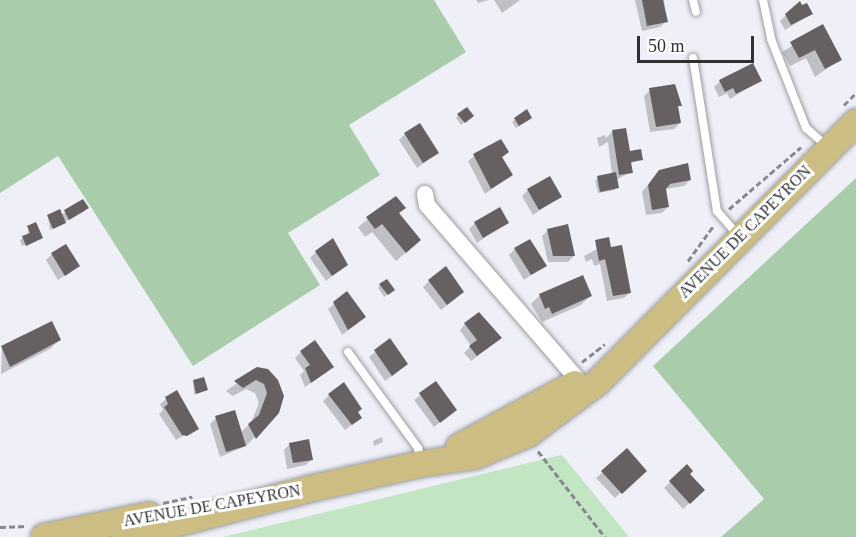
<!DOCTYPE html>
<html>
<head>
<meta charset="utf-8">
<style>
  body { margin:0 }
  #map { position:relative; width:856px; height:537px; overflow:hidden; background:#eff0f7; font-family:"Times New Roman",serif }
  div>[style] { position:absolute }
  .green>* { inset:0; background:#c2e5c4 }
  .forest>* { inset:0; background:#a9ccab }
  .shadow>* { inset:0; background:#0003 }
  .building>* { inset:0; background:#676062 }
  .path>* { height:3px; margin-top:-1.5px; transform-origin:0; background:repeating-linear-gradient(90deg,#88888d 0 6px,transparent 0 9px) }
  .roads { filter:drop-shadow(0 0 2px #9b9ca2) drop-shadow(0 0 2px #9b9ca2) }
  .service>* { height:8px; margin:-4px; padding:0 4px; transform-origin:4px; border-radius:4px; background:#fff }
  .minor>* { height:16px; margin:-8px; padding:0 8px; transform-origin:8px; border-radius:8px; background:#fff }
  .primary>* { height:26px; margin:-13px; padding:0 13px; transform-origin:13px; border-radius:13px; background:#ccbd83 }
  span { translate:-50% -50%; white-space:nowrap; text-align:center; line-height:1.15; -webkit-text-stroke:6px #fff; paint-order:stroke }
  .street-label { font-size:16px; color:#303033 }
  .scale { position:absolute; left:637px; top:36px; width:117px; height:27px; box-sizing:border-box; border:3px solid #303033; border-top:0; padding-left:8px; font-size:18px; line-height:21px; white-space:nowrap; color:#303033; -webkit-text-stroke:4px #fff; paint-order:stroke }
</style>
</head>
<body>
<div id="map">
  <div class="green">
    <div style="clip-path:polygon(562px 455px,629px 537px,223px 537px,561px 455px)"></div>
  </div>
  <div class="forest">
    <div style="clip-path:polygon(0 0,434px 0,466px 52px,349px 125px,380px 175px,288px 233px,320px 285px,193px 366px,58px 156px,0 193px)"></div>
    <div style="clip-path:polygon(856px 178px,856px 537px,721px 537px,764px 499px,653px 366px)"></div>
  </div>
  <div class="shadow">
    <div style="clip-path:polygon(476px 0,489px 0,478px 3px)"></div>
    <div style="clip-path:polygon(494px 0,520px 0,502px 13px)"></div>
    <div style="clip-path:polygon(635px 0,664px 0,666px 21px,660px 27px,642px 31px)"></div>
    <div style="clip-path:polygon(811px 14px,785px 30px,780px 21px,786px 15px)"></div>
    <div style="clip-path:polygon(822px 27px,840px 59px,815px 77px,806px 58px,790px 66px,782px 52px)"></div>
    <div style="clip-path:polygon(760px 80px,730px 99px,727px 93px,719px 97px,714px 87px,720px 81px)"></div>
    <div style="clip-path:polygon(650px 90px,680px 123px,674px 129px,650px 132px,644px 96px)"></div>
    <div style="clip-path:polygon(526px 111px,528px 120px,516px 128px,512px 122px)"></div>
    <div style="clip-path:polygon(458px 115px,469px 118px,461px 125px,456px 118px)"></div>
    <div style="clip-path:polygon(613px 131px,627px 155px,641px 160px,628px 164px,629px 173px,616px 180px,615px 190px,598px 193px,595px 180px,612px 175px,608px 142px,599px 147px,597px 138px,605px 135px,606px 138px)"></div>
    <div style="clip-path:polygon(405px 134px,437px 153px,417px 168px,399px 140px)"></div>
    <div style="clip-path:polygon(489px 145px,508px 152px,501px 159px,511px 175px,485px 194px,468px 161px)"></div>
    <div style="clip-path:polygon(659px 171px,690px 180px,684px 186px,665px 189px,668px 207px,662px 213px,646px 215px,642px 192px)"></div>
    <div style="clip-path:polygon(528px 190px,560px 197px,533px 215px,522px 196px)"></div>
    <div style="clip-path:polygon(395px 198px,410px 249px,396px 261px,372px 232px,365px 237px,358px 227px)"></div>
    <div style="clip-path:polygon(83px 201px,85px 211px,50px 230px,48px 217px,59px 211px,61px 215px)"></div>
    <div style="clip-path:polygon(507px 222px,477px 243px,469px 229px,475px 223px)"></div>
    <div style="clip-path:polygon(28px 228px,41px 238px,22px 246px,20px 240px,28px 235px)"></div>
    <div style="clip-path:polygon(548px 230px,574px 256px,568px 262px,548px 262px,542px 236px)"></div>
    <div style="clip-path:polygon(596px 241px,609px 243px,630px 292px,624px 298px,607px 301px,600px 264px,594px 266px,592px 259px,586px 262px,584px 256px,597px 249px)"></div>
    <div style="clip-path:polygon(515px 249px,545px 265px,524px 280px,509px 255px)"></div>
    <div style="clip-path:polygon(316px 252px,346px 265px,326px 281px,310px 258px)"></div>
    <div style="clip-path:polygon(52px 254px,78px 266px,58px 280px,46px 260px)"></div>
    <div style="clip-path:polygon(429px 281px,456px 298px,441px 310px,423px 287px)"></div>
    <div style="clip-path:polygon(380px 285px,391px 292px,384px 297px,378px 288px)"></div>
    <div style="clip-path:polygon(347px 293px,358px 323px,342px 335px,328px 309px)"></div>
    <div style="clip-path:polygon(540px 295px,590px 296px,581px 305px,542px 322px,531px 304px)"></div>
    <div style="clip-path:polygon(465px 324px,494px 343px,471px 361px,464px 353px,471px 346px,460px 330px)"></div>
    <div style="clip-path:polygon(59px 340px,50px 349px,1px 374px,2px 348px)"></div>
    <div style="clip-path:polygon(390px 340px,401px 369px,385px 381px,369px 357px)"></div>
    <div style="clip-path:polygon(301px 352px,326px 372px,305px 387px,300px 375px,304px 371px,295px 358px)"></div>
    <div style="clip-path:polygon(258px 368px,278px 413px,246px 446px,220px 457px,210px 424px,216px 418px,240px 433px,251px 423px,259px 403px,255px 393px,246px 389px,233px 396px,226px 391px)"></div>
    <div style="clip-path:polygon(193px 382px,206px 390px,194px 395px)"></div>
    <div style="clip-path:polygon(436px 383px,455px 410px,434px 427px,414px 400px)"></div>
    <div style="clip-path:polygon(176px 392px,197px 428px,176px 440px,159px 414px,163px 410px,160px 404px)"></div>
    <div style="clip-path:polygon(329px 395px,360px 418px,345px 430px,323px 401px)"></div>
    <div style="clip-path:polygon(382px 437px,383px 442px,374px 446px,373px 441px)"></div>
    <div style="clip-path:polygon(290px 444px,312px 459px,306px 465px,287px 469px,284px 450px)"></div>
    <div style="clip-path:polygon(627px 450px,639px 476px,615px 498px,596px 478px)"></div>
    <div style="clip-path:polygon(687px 466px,688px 474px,703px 490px,683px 509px,664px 488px)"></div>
  </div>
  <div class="building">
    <div style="clip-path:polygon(642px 0,663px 0,668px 22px,647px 26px)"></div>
    <div style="clip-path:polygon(800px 1px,802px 5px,807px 3px,813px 14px,791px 25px,785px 14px)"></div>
    <div style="clip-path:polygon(823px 24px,842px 60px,825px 69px,815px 50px,799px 58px,790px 42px)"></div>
    <div style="clip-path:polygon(753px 63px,762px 81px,736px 94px,733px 88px,725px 92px,719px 80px)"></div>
    <div style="clip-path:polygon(675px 84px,682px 106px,678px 106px,681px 123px,656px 127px,649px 88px)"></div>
    <div style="clip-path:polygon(467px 107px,474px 116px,465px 123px,457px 114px)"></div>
    <div style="clip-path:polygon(527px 109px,532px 118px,519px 126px,514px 118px)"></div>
    <div style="clip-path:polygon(420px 123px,439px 153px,423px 163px,404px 133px)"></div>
    <div style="clip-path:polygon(626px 128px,630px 151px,641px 149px,643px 160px,631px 162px,633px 173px,619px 175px,612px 130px)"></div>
    <div style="clip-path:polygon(501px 139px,509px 152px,502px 157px,513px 175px,491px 189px,473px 154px)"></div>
    <div style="clip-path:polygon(688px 163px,691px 180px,670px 184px,666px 189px,669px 207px,652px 210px,648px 185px,659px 170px)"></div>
    <div style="clip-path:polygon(616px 172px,619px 188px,600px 192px,597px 176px)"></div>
    <div style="clip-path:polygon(550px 176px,562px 197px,539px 210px,527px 189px)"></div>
    <div style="clip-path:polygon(396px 196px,406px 208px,399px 213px,421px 240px,406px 253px,382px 224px,375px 229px,366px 217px)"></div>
    <div style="clip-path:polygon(83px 199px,89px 208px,69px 220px,64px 210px)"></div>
    <div style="clip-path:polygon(500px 207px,509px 223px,483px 238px,474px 222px)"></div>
    <div style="clip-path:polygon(60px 209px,66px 223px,53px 229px,47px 215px)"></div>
    <div style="clip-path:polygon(36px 222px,43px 238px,26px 246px,22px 236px,30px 233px,27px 226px)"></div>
    <div style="clip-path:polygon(568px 224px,575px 256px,553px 256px,547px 229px)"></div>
    <div style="clip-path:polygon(609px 237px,611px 247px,622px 245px,631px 293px,613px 296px,605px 259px,599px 261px,595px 240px)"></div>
    <div style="clip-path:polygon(333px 238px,348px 265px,332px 276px,315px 251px)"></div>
    <div style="clip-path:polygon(530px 239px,547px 266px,531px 275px,514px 248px)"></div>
    <div style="clip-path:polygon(66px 244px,80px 266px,65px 276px,51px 253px)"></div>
    <div style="clip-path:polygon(446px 266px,464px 292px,447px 305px,428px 280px)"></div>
    <div style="clip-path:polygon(583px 275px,592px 296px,552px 314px,549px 307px,545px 309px,539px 294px)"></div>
    <div style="clip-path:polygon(387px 279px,395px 290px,388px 295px,379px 284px)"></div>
    <div style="clip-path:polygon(347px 291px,366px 317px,348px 330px,333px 302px)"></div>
    <div style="clip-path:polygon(479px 312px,502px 338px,477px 356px,469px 346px,477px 340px,464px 323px)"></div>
    <div style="clip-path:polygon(52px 321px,61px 340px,10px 367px,1px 346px)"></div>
    <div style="clip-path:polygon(390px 338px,408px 364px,392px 376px,374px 350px)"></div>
    <div style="clip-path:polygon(315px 340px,334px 367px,311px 383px,305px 368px,310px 365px,300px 351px)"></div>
    <div style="clip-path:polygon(257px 367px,268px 369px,278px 380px,284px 396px,279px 413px,256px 439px,248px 424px,259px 415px,267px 393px,264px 384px,256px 380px,243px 388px,234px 381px)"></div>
    <div style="clip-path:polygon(204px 377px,208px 390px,196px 394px,193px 380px)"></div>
    <div style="clip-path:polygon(436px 381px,457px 410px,440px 423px,419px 393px)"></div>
    <div style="clip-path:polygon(344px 382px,362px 409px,358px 412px,362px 418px,352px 425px,328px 394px)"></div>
    <div style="clip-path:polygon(177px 390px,199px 429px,187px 436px,182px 435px,164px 407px,168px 404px,165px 397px)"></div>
    <div style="clip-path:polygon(235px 410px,246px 446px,226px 452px,215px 416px)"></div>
    <div style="clip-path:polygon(309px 439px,313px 460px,293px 463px,289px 443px)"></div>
    <div style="clip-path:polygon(627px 448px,647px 471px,622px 494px,601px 471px)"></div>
    <div style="clip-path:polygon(687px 464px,693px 471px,690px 474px,705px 490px,690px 504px,669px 481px)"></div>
  </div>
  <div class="path">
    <div style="left:844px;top:105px;width:17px;rotate:-45deg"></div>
    <div style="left:729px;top:209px;width:95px;rotate:-40.7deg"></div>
    <div style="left:688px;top:261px;width:44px;rotate:-54.2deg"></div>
    <div style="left:582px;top:362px;width:29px;rotate:-38deg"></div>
    <div style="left:538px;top:451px;width:109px;rotate:52.1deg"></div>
    <div style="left:163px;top:503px;width:30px;rotate:-12deg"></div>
    <div style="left:0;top:527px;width:27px;rotate:-2deg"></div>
  </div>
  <div class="roads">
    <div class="service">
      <div style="left:693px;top:0;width:12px;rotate:76deg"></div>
      <div style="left:763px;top:0;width:40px;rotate:78deg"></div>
      <div style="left:771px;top:39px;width:96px;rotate:68.5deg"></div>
      <div style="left:806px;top:128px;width:29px;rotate:41deg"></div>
      <div style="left:693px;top:58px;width:155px;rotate:81.1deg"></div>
      <div style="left:717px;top:211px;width:33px;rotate:49deg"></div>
      <div style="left:348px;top:352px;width:119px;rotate:53.9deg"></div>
      <div style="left:418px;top:448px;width:13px;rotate:81deg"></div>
    </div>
    <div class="minor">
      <div style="left:425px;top:194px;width:11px;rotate:80deg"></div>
      <div style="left:427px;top:205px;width:233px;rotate:49.2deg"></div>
    </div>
    <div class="primary">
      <div style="left:459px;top:447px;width:132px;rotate:-28.5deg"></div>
      <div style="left:44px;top:537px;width:107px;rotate:-11.8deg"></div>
      <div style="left:125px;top:537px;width:190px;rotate:-14.6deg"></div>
      <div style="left:309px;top:489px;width:115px;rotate:-12.6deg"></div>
      <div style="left:421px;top:464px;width:55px;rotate:-8.4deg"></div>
      <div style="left:475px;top:456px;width:57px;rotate:-22.5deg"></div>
      <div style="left:528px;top:434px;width:87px;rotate:-36.6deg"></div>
      <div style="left:598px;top:382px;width:366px;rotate:-45.2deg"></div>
    </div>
  </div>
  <div class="street-label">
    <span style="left:745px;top:232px;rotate:-45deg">AVENUE DE CAPEYRON</span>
    <span style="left:212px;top:506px;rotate:-10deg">AVENUE DE CAPEYRON</span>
  </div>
  <div class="scale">50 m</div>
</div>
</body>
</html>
